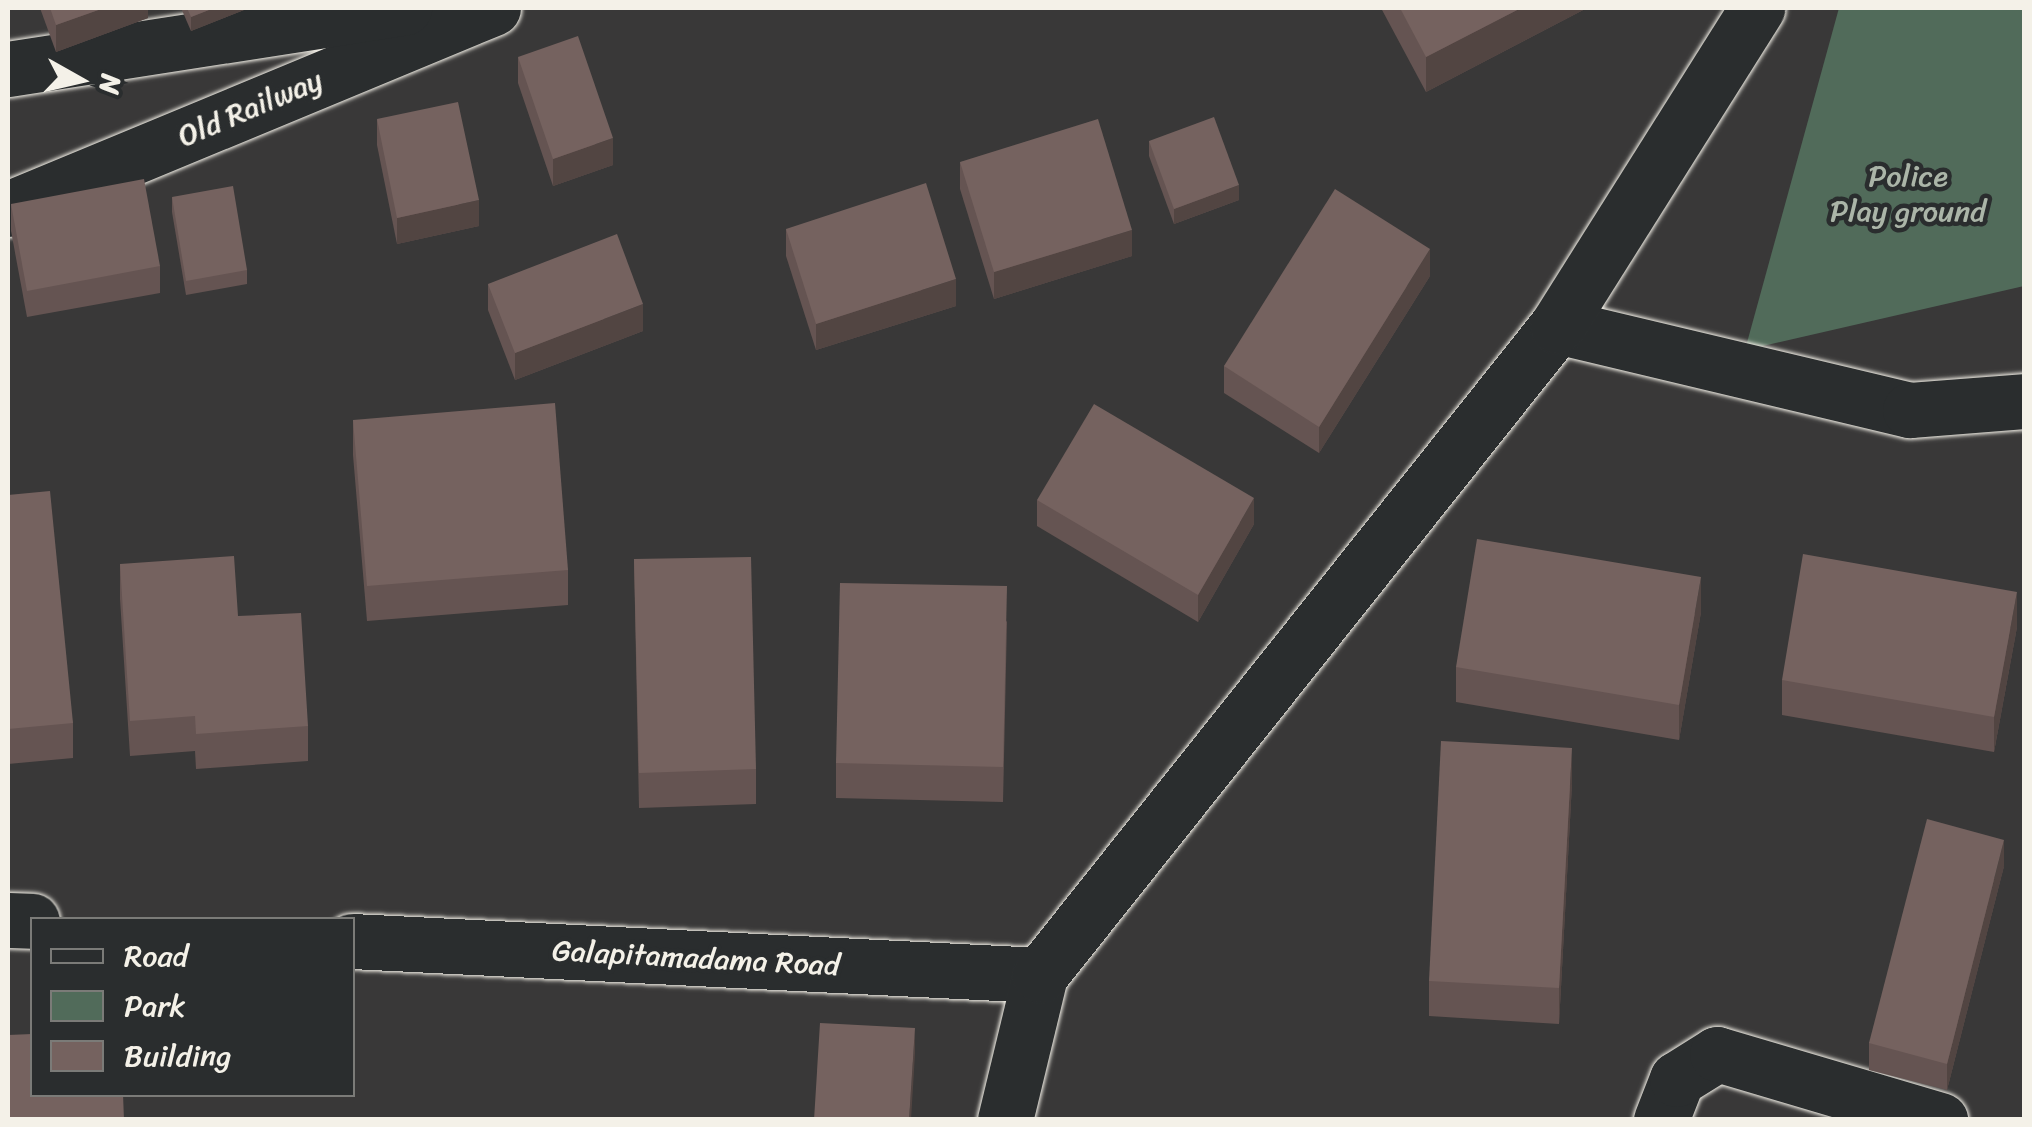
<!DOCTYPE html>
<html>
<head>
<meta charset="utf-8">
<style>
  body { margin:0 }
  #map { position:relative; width:2032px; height:1127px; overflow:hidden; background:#393838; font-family:Sriracha,sans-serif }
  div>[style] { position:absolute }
  .green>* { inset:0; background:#516b5a }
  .roads { filter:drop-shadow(0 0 2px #f4f1e8) drop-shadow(0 0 2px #f4f1e8) }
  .street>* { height:55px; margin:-27.5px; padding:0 27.5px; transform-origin:27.5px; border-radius:27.5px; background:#2a2d2e }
  .highway>* { height:55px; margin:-27.5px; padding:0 27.5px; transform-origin:27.5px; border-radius:27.5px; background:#2a2d2e }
  .wall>* { inset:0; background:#655452 }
  .shaded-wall>* { inset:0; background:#524542 }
  .building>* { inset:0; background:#75625f }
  span { translate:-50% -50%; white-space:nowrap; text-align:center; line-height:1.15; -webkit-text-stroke:9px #2a2d2e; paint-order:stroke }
  .street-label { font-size:30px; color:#f4f1e8 }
  .park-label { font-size:30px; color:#abb5a8 }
  .frame { position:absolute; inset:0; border:10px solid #f4f1e8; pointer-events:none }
  .legend { position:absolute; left:30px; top:917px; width:325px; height:180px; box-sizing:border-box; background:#2a2d2e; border:2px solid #7b7b78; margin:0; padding:12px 18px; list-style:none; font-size:30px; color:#f4f1e8 }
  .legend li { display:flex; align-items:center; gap:20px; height:50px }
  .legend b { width:50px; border:2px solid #7b7b78 }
  .north { position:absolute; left:30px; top:30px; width:100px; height:100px; -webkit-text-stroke:8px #2a2d2e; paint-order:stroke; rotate:98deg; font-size:28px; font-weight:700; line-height:40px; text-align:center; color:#f4f1e8 }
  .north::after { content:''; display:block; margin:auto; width:35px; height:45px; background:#f4f1e8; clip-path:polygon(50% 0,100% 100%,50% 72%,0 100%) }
</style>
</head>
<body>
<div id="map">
  <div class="green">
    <div style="clip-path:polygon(1839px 8px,2024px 8px,2024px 286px,1745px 350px)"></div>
  </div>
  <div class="roads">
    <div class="street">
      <div style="left:8px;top:209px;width:525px;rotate:-22.51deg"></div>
      <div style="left:1557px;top:326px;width:363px;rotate:13.4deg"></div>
      <div style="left:1910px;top:410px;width:114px;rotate:-4.5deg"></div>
      <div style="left:8px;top:920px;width:24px;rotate:2deg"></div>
      <div style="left:352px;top:941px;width:689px;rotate:2.83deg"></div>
      <div style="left:1005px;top:1120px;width:149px;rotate:-76.4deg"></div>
      <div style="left:1040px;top:975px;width:830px;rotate:-51.46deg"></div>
      <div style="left:1557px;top:326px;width:376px;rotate:-57.8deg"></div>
      <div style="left:1661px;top:1120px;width:44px;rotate:-68.7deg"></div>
      <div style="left:1677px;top:1079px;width:47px;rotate:-32deg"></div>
      <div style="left:1717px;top:1054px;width:233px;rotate:16.5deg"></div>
    </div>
    <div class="highway">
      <div style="left:8px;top:69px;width:401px;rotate:-8.8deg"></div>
    </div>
  </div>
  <div class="wall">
    <div style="clip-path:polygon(40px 8px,148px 8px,148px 18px,56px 52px)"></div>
    <div style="clip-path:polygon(181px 8px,249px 8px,191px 31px)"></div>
    <div style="clip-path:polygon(1381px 8px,1587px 8px,1426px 92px)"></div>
    <div style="clip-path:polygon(518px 57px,613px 165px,553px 186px,518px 83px)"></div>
    <div style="clip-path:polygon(377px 119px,479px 226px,397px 244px,377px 145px)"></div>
    <div style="clip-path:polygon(1149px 141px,1239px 200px,1174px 224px,1149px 156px)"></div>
    <div style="clip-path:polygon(960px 162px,1132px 256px,994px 299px,960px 189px)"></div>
    <div style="clip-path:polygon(172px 197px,247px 270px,247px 284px,186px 295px,172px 212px)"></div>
    <div style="clip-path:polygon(11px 204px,160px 266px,160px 293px,27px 317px,11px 231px)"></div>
    <div style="clip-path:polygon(786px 229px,956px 306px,816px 350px,786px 256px)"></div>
    <div style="clip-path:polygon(1430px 276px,1319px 453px,1224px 393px,1224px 366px)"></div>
    <div style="clip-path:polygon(488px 284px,643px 331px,515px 380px,488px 310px)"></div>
    <div style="clip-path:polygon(353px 420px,568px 570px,568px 605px,367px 621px,353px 455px)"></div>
    <div style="clip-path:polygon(8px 495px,73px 723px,73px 758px,8px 764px)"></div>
    <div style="clip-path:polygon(1037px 500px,1254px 524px,1198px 622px,1037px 526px)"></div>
    <div style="clip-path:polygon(634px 559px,756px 769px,756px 804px,639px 808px)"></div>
    <div style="clip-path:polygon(120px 564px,238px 616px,308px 726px,308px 761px,196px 769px,195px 751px,130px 756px,120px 599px)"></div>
    <div style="clip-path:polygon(1701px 612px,1679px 740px,1456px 702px,1456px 667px)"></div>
    <div style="clip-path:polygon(1007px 621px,1003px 802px,836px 798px,836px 763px)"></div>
    <div style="clip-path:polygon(2017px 627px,1994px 752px,1782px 715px,1782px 680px)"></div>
    <div style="clip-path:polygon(1572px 783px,1559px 1024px,1429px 1016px,1429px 981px)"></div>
    <div style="clip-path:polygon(2004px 866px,1947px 1090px,1869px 1070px,1869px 1043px)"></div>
  </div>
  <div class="shaded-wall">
    <div style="clip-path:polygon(104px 8px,148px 8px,148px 18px,56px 52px,56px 25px)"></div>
    <div style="clip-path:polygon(214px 8px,249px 8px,191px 31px,191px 17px)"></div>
    <div style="clip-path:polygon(1521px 8px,1587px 8px,1426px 92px,1426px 57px)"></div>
    <div style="clip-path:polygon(613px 138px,613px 165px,553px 186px,553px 159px)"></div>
    <div style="clip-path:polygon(1239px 185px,1239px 200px,1174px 224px,1174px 209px)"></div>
    <div style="clip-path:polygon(479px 200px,479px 226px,397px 244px,397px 218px)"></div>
    <div style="clip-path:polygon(1132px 230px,1132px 256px,994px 299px,994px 272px)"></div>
    <div style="clip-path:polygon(1430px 249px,1430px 276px,1319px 453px,1319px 427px)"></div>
    <div style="clip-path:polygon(956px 279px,956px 306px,816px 350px,816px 324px)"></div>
    <div style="clip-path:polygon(643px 304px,643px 331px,515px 380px,515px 353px)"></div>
    <div style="clip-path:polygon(1254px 498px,1254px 524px,1198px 622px,1198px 595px)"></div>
    <div style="clip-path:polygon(1701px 577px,1701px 612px,1679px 740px,1679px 705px)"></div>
    <div style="clip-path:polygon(2017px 592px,2017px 627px,1994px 752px,1994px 717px)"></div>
    <div style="clip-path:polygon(1572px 748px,1572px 783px,1559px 1024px,1559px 988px)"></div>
    <div style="clip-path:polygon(2004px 840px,2004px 866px,1947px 1090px,1947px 1064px)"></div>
    <div style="clip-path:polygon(915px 1028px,915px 1054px,911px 1120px,909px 1120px)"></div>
  </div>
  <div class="building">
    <div style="clip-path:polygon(50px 8px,104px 8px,56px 25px)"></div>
    <div style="clip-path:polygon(187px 8px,214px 8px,191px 17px)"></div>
    <div style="clip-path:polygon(1400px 8px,1521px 8px,1426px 57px)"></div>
    <div style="clip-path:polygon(578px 36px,613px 138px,553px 159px,518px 57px)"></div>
    <div style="clip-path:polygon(458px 102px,479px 200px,397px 218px,377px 119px)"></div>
    <div style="clip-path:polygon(1214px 117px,1239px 185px,1174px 209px,1149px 141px)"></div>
    <div style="clip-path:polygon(1098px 119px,1132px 230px,994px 272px,960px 162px)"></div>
    <div style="clip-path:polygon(144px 179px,160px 266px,27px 291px,11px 204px)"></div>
    <div style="clip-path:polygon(926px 183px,956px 279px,816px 324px,786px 229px)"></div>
    <div style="clip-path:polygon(233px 186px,247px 270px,186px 281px,172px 197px)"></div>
    <div style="clip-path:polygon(1335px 189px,1430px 249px,1319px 427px,1224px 366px)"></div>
    <div style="clip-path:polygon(617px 234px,643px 304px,515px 353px,488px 284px)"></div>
    <div style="clip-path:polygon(555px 403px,568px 570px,367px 586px,353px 420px)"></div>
    <div style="clip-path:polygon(1094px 404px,1254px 498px,1198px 595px,1037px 500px)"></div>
    <div style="clip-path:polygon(50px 491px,73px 723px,8px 729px,8px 495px)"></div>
    <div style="clip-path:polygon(1477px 539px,1701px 577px,1679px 705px,1456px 667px)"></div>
    <div style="clip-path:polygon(1803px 554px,2017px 592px,1994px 717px,1782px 680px)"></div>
    <div style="clip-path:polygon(234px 556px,238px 616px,301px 613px,308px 726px,196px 734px,195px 716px,130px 721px,120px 564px)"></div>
    <div style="clip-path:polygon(751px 557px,756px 769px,639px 773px,634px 559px)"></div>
    <div style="clip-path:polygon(840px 583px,1007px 586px,1003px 767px,836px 763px)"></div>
    <div style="clip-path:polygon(1441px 741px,1572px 748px,1559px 988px,1429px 981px)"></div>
    <div style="clip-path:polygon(1927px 819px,2004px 840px,1947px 1064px,1869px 1043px)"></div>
    <div style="clip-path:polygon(820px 1023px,915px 1028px,909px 1120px,814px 1120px)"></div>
    <div style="clip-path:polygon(32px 1034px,32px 1094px,123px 1094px,124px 1120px,8px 1120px,8px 1035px)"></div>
  </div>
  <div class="street-label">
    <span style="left:250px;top:108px;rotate:-23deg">Old Railway</span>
    <span style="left:696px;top:958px;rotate:3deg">Galapitamadama Road</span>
  </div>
  <div class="park-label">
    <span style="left:1908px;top:193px">Police<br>Play ground</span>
  </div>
  <div class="frame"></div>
  <ul class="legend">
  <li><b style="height:12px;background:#2a2d2e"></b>Road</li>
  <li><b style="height:28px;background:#516b5a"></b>Park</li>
  <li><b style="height:28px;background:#75625f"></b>Building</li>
  </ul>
  <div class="north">N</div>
</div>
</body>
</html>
